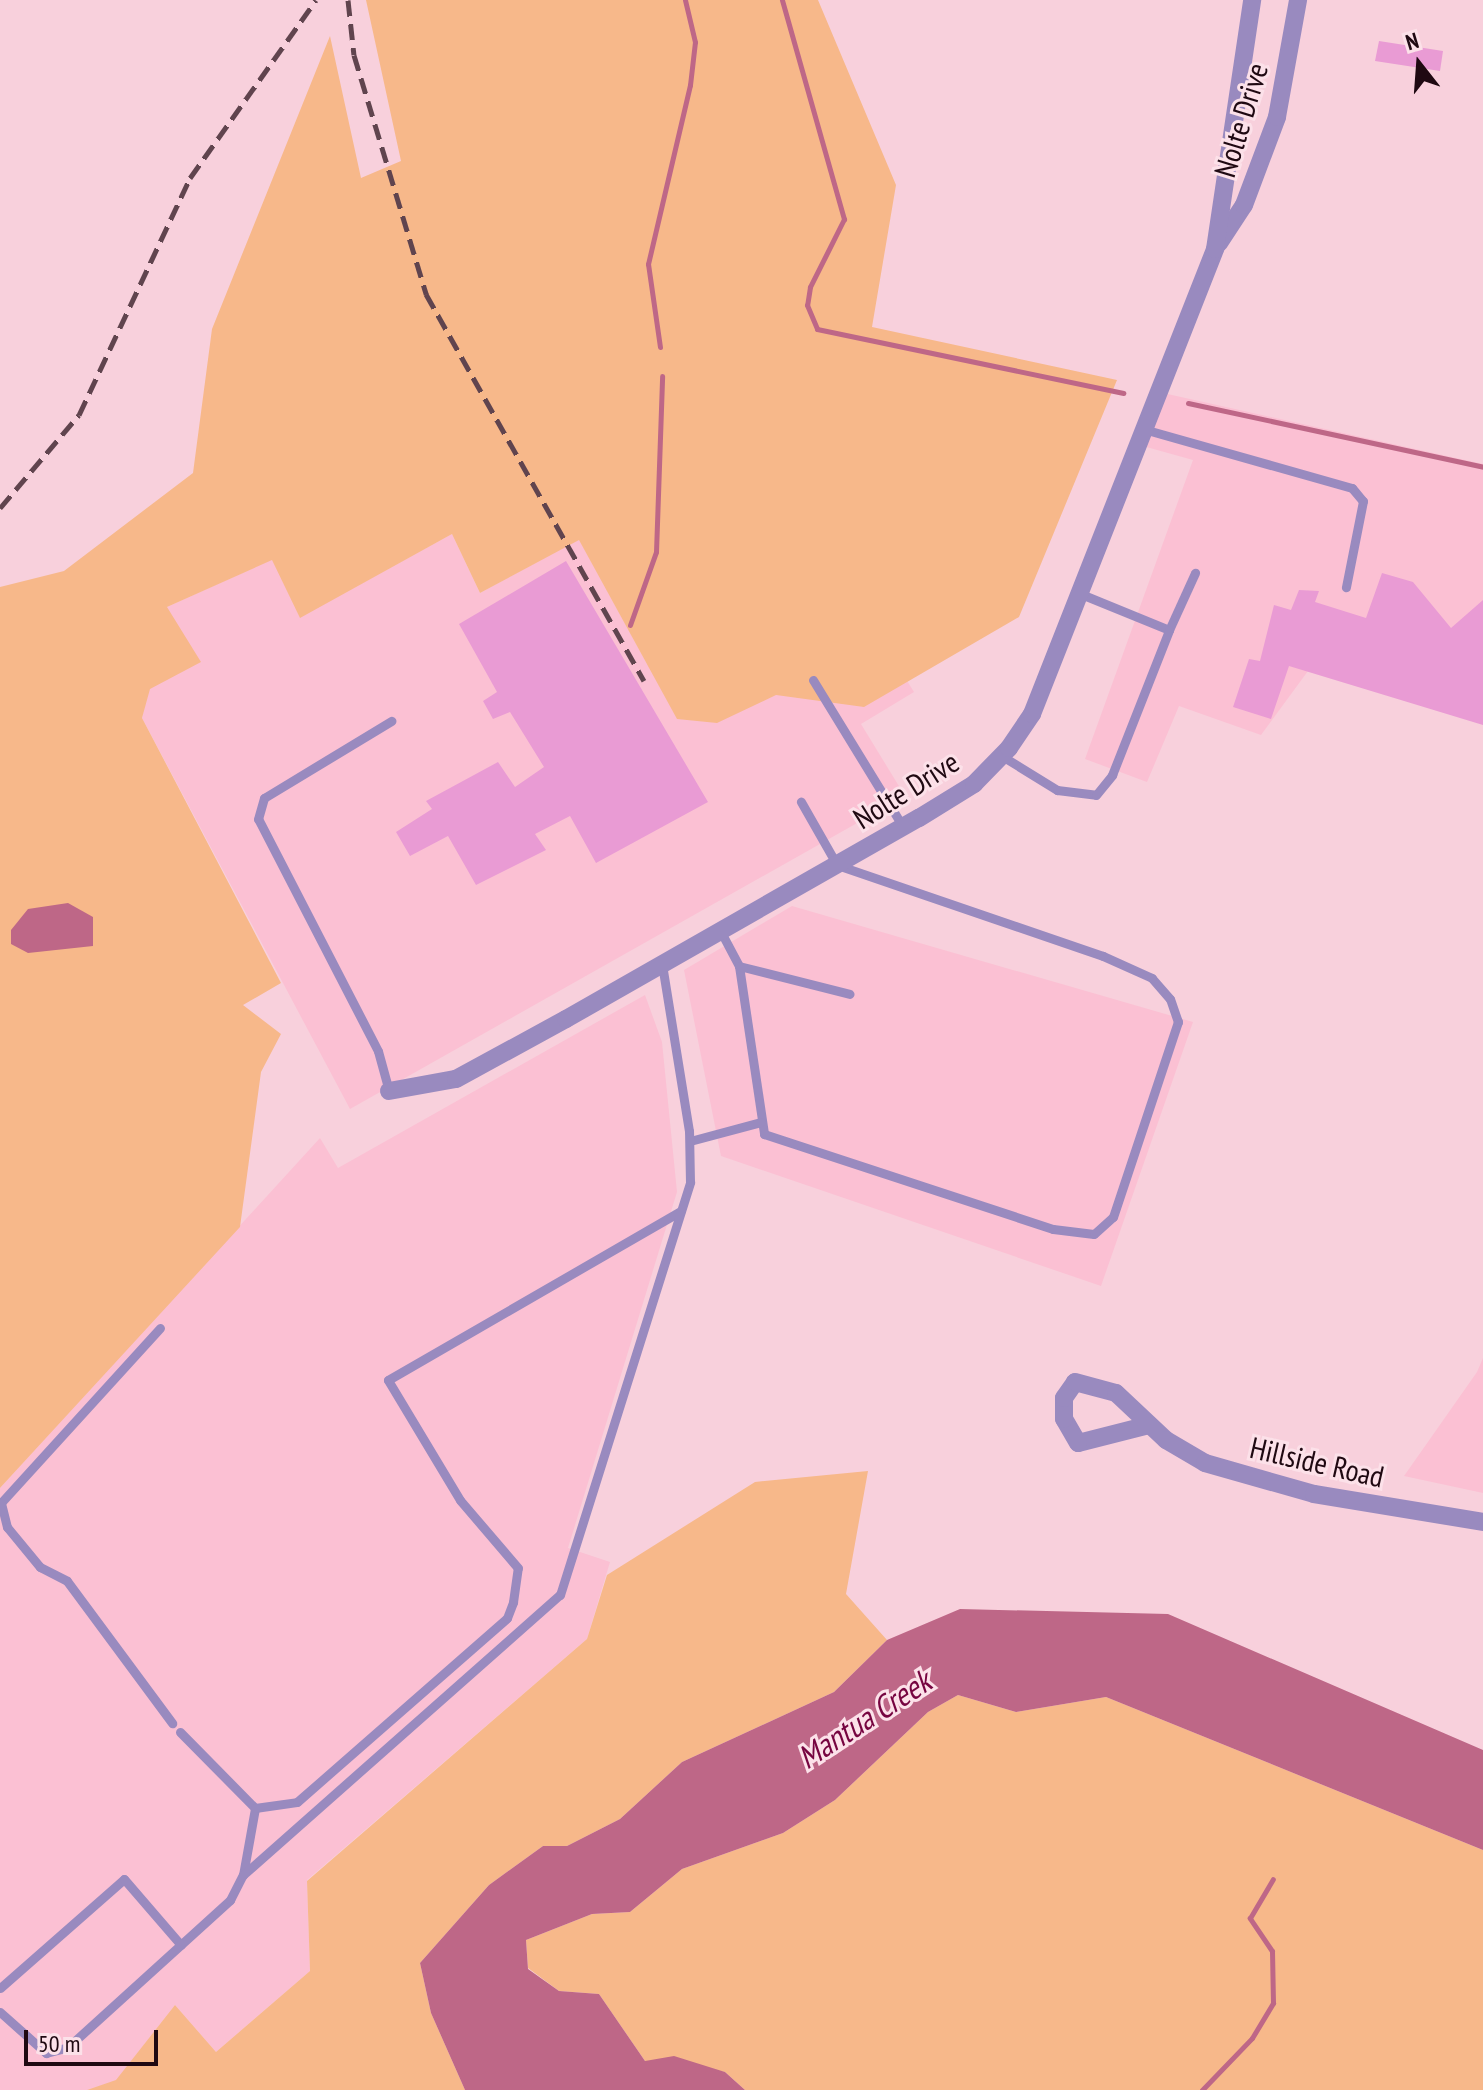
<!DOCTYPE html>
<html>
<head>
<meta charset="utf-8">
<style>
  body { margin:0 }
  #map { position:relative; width:1483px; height:2090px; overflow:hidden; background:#f8d0dc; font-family:"PT Sans Narrow",sans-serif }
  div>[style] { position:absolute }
  .built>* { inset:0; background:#fbc0d3 }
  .green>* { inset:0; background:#f7b88a }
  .water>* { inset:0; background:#be6787 }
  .stream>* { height:5px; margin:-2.5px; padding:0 2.5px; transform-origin:2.5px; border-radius:2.5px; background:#be6787 }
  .building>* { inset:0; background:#e99bd4 }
  .lane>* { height:9px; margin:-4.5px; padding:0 4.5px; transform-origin:4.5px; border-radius:4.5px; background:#998abf }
  .street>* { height:18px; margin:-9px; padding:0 9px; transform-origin:9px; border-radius:9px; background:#998abf }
  .rail>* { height:5px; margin-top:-2.5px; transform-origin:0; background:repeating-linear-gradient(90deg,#60444e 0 16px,transparent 0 24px) }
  span { translate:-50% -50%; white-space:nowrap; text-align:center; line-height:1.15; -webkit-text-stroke:6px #fce1e9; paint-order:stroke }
  .street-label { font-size:30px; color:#1f0912 }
  .water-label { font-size:32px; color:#760440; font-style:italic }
  .north { position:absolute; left:1379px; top:24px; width:80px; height:80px; -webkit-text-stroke:6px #fce1e9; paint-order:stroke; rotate:343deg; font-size:22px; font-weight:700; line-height:32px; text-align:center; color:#1f0912 }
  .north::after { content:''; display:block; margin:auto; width:28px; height:36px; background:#1f0912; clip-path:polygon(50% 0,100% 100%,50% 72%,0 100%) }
  .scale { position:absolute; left:24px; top:2030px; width:134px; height:36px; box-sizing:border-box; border:4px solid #1f0912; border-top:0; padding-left:10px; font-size:24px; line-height:28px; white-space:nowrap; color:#1f0912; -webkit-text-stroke:6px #fce1e9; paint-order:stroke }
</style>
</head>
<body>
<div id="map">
  <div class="built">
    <div style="clip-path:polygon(1154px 391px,1483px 464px,1483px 724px,1308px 671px,1261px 735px,1179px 706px,1147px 782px,1085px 759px,1193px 460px,1132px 443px)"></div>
    <div style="clip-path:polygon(452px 534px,480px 593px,579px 539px,647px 664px,858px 602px,914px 692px,861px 724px,905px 796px,350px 1109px,142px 718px,167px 607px,273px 559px,300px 617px)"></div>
    <div style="clip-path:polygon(792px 906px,1193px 1022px,1101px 1286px,721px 1156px,684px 970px)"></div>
    <div style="clip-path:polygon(645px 995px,662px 1042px,677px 1192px,568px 1548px,610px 1562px,587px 1639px,307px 1880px,310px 1971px,216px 2052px,175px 2005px,116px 2081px,87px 2090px,0 2090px,0 1488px,320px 1138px,338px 1168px)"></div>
    <div style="clip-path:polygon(1483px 1358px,1483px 1493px,1404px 1476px,1477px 1372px)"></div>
  </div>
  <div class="green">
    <div style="clip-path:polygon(366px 0,818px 0,896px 185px,872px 327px,1117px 380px,1019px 617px,864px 707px,776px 695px,717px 723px,677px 719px,579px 540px,480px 593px,452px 534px,300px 618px,272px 560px,167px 607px,201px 662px,150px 689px,142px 718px,281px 983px,243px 1005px,281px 1034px,261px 1072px,240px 1227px,0 1488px,0 587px,64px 571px,193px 473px,212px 329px,330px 36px,361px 178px,401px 161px)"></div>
    <div style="clip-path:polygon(868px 1471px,846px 1594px,887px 1640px,834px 1692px,682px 1762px,620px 1819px,567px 1846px,543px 1846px,489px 1885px,420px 1963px,431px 2013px,465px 2090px,87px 2090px,116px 2080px,175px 2005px,216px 2052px,310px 1971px,307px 1881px,587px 1639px,607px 1575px,755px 1482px)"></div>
    <div style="clip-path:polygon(958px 1695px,1016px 1712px,1106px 1697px,1483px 1850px,1483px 2090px,745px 2090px,725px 2072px,645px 2061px,599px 1994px,559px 1991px,528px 1968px,526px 1940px,592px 1914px,630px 1912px,682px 1869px,783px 1833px,835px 1800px,928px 1712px)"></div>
  </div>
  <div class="water">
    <div style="clip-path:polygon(68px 903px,93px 917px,93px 946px,28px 953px,11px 944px,11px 930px,28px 909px)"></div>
    <div style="clip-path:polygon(960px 1609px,1168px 1614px,1483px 1750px,1483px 1850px,1106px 1697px,1016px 1712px,958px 1695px,928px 1712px,835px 1800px,783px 1833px,682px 1869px,630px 1912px,592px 1914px,526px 1940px,528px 1969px,559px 1991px,599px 1994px,645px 2061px,674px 2056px,725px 2072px,745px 2090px,465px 2090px,431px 2013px,420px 1963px,489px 1885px,543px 1846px,567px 1846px,620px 1819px,682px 1762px,834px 1692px,887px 1640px)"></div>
  </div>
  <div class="stream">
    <div style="left:782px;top:0;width:228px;rotate:74.2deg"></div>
    <div style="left:844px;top:219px;width:76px;rotate:116.6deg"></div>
    <div style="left:810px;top:287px;width:18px;rotate:99deg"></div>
    <div style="left:807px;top:305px;width:26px;rotate:67deg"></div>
    <div style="left:817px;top:329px;width:313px;rotate:11.8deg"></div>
    <div style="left:660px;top:347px;width:84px;rotate:-98.2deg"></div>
    <div style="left:648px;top:264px;width:184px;rotate:-76.8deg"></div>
    <div style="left:690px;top:85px;width:43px;rotate:-83.4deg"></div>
    <div style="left:695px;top:42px;width:43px;rotate:-103.4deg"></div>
    <div style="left:1188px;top:403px;width:302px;rotate:12.2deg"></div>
    <div style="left:630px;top:625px;width:77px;rotate:-70.4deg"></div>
    <div style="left:656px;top:552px;width:176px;rotate:-88deg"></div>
    <div style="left:1202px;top:2090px;width:72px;rotate:-46.1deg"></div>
    <div style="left:1252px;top:2038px;width:41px;rotate:-59deg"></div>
    <div style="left:1273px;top:2003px;width:52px;rotate:-91.1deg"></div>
    <div style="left:1272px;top:1951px;width:40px;rotate:-124deg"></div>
    <div style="left:1250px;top:1918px;width:45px;rotate:-59.5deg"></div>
  </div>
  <div class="building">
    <div style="clip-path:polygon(1379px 41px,1443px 51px,1440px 71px,1375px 61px)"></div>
    <div style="clip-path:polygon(566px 561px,708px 802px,596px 863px,570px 816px,535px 834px,546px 850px,476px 885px,448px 836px,410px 856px,396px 832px,432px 809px,426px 801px,498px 762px,515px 787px,544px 767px,510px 712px,493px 719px,483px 701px,497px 692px,459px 624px)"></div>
    <div style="clip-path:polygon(1382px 573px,1413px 582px,1451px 628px,1483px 600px,1483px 725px,1289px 666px,1271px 719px,1233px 707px,1249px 659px,1260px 661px,1274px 605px,1291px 610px,1299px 590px,1319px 591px,1315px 602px,1366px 618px)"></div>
  </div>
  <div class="lane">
    <div style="left:1147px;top:430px;width:213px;rotate:15.8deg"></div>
    <div style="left:1352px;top:488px;width:17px;rotate:50deg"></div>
    <div style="left:1363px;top:501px;width:88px;rotate:101.2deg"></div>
    <div style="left:1081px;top:594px;width:95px;rotate:22.2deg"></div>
    <div style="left:1169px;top:630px;width:63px;rotate:-65.5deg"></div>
    <div style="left:813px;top:680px;width:172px;rotate:58.5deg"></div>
    <div style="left:1002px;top:756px;width:65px;rotate:31.7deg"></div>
    <div style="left:1057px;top:790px;width:39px;rotate:7deg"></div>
    <div style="left:1096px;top:795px;width:26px;rotate:-51deg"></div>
    <div style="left:1112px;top:775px;width:156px;rotate:-68.5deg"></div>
    <div style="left:721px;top:932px;width:38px;rotate:62deg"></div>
    <div style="left:739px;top:966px;width:170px;rotate:81.5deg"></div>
    <div style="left:764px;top:1134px;width:304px;rotate:18.2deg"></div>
    <div style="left:1053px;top:1229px;width:41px;rotate:7deg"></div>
    <div style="left:1094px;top:1234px;width:25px;rotate:-42deg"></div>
    <div style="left:1113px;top:1217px;width:206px;rotate:-71.6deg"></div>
    <div style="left:1178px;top:1022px;width:24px;rotate:-109deg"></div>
    <div style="left:1170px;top:999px;width:28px;rotate:-131deg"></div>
    <div style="left:1152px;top:978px;width:54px;rotate:-155.8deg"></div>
    <div style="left:1103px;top:956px;width:281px;rotate:-161.1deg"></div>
    <div style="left:837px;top:865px;width:73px;rotate:-119.7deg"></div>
    <div style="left:739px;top:966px;width:114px;rotate:14.2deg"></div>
    <div style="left:389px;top:1091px;width:41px;rotate:-105.4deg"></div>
    <div style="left:378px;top:1051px;width:261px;rotate:-117.3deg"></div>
    <div style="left:258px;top:819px;width:22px;rotate:-74deg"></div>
    <div style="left:264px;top:798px;width:149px;rotate:-31.2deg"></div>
    <div style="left:690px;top:1141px;width:73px;rotate:-15deg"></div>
    <div style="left:160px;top:1328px;width:236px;rotate:132.3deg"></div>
    <div style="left:1px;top:1503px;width:25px;rotate:76deg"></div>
    <div style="left:7px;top:1527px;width:52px;rotate:50.5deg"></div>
    <div style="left:40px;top:1567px;width:30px;rotate:27deg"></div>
    <div style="left:67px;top:1581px;width:177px;rotate:53.5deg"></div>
    <div style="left:180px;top:1732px;width:107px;rotate:45.4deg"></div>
    <div style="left:243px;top:1875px;width:68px;rotate:-79.8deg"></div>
    <div style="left:255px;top:1808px;width:42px;rotate:-8.1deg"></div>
    <div style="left:297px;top:1802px;width:279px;rotate:-41.2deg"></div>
    <div style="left:507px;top:1618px;width:17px;rotate:-69deg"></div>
    <div style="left:513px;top:1602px;width:34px;rotate:-82deg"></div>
    <div style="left:518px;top:1568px;width:89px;rotate:-130.5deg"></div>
    <div style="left:460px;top:1500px;width:140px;rotate:-121deg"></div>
    <div style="left:388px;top:1380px;width:338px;rotate:-30deg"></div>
    <div style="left:0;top:1988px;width:165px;rotate:-41.3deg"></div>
    <div style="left:124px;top:1879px;width:87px;rotate:49.2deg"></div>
    <div style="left:0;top:2012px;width:62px;rotate:41.7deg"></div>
    <div style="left:46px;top:2053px;width:23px;rotate:-15deg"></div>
    <div style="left:68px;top:2047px;width:219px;rotate:-42.2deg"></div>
    <div style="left:230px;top:1900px;width:28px;rotate:-63deg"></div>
    <div style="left:243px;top:1875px;width:423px;rotate:-41.5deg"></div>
    <div style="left:560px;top:1595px;width:433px;rotate:-72.5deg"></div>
    <div style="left:690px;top:1182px;width:51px;rotate:-91.1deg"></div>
    <div style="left:689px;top:1131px;width:168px;rotate:-99.2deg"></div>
  </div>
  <div class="street">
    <div style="left:1219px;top:243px;width:45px;rotate:-56.7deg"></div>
    <div style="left:1244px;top:205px;width:94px;rotate:-69.4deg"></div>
    <div style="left:1277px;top:117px;width:119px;rotate:-79.8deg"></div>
    <div style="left:389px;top:1091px;width:68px;rotate:-10.2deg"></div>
    <div style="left:456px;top:1079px;width:125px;rotate:-28.6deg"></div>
    <div style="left:566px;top:1019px;width:406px;rotate:-29.7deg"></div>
    <div style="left:919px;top:818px;width:65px;rotate:-31.7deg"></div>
    <div style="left:974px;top:784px;width:50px;rotate:-45.8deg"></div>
    <div style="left:1009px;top:748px;width:41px;rotate:-55.9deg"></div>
    <div style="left:1032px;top:714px;width:500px;rotate:-68.5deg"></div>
    <div style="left:1215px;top:249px;width:252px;rotate:-81.5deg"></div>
    <div style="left:1149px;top:1425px;width:73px;rotate:165.8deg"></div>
    <div style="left:1078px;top:1443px;width:28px;rotate:-120deg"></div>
    <div style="left:1064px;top:1419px;width:21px;rotate:-90deg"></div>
    <div style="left:1064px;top:1398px;width:19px;rotate:-55deg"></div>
    <div style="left:1075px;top:1382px;width:42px;rotate:15deg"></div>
    <div style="left:1116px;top:1393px;width:69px;rotate:43.2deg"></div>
    <div style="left:1166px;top:1440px;width:45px;rotate:30.5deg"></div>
    <div style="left:1205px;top:1463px;width:113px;rotate:15.9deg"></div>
    <div style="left:1314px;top:1494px;width:171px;rotate:9.4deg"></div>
  </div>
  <div class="rail">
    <div style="left:348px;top:0;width:55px;rotate:83.8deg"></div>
    <div style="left:354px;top:55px;width:250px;rotate:73.2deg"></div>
    <div style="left:426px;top:294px;width:444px;rotate:60.6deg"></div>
    <div style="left:0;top:508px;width:122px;rotate:-49.7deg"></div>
    <div style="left:79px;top:415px;width:262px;rotate:-64.9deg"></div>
    <div style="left:190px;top:178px;width:218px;rotate:-54.7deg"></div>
  </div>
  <div class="street-label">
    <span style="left:1241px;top:120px;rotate:-73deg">Nolte Drive</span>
    <span style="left:906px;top:790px;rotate:-32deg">Nolte Drive</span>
    <span style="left:1317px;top:1462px;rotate:13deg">Hillside Road</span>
  </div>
  <div class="water-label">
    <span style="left:864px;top:1719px;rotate:-33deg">Mantua Creek</span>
  </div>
  <div class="north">N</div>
  <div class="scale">50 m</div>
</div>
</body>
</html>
